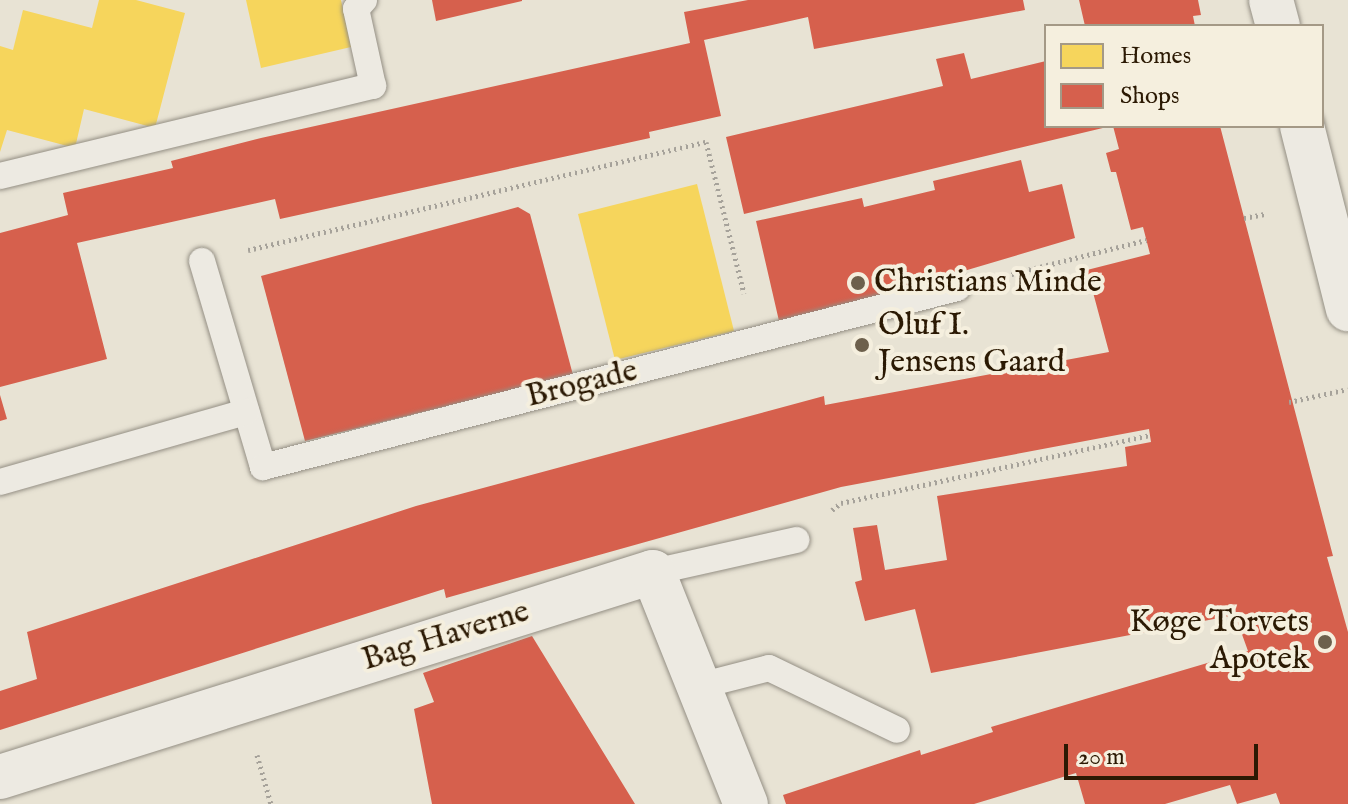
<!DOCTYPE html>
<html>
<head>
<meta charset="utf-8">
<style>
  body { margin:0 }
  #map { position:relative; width:1348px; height:804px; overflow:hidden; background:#e8e3d4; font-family:"IM FELL English",serif }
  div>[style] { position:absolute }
  .homes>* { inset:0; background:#f6d55c }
  .shops>* { inset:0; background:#d6604d }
  .path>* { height:5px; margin-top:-2.5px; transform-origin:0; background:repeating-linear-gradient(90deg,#a6a29a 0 2px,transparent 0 6px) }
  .roads { filter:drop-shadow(0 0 2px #948f84) drop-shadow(0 0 2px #948f84) }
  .lane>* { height:26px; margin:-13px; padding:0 13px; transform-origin:13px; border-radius:13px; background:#edeae2 }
  .street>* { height:44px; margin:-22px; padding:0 22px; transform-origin:22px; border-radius:22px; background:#edeae2 }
  .dots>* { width:22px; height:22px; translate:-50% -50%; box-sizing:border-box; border:4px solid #f5efde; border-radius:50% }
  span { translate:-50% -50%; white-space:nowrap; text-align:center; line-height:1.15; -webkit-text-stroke:8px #f5efde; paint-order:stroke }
  .poi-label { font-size:32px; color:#2b1903 }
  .left { translate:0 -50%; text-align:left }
  .right { translate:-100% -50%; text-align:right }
  .street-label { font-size:32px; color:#2b1903 }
  .legend { position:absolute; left:1044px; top:24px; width:280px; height:104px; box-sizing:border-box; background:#f5efde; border:2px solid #a49986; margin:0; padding:10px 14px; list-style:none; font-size:24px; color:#2b1903 }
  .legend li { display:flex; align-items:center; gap:16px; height:40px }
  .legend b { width:40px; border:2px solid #a49986 }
  .scale { position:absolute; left:1064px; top:744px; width:194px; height:36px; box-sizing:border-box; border:4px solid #2b1903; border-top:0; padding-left:10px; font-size:24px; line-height:28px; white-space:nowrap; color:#2b1903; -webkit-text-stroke:6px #f5efde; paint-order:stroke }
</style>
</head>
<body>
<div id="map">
  <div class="homes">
    <div style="clip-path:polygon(99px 0,136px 0,185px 13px,155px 128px,84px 109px,75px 148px,7px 130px,0 152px,0 46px,13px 50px,23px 10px,92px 28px)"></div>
    <div style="clip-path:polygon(246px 0,341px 0,351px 47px,261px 68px)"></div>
    <div style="clip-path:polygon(697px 184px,734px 331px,615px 360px,578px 214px)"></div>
  </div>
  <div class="shops">
    <div style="clip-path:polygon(432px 0,522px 0,522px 1px,436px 21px)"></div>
    <div style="clip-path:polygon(748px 0,1023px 0,1025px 10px,814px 49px,808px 17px,704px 40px,721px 116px,649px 132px,650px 138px,280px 219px,275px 199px,77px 243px,107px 359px,0 387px,0 233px,68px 215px,63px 193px,173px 168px,171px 161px,261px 138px,690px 43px,684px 12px)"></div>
    <div style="clip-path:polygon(1079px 0,1198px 0,1201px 15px,1193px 16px,1195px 26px,1085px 26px)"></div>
    <div style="clip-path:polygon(964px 53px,971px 79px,1046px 61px,1046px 126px,1107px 127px,744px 214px,726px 137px,943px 86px,936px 59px)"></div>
    <div style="clip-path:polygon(1113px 126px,1220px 126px,1333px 556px,1327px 557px,1348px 632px,1348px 804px,1280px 804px,1276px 793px,1237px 804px,1230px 785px,1165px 804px,1085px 804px,1076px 773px,974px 804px,786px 804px,783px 795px,920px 750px,921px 755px,993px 732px,991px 727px,1248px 651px,1235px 615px,931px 673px,915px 609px,865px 621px,855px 582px,862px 580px,853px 528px,877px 525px,885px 570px,947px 560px,937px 496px,1127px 466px,1125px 447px,1151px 442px,1149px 429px,841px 487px,446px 598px,444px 589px,0 730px,0 691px,37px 679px,27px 632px,416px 506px,824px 396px,825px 405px,1109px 352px,1087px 270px,1150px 254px,1143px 227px,1131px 230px,1116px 172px,1111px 172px,1106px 153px,1119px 149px)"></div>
    <div style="clip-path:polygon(1021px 160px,1029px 192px,1062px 184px,1075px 238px,903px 289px,905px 294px,779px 321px,756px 221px,862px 198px,864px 207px,935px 190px,933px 181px)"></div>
    <div style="clip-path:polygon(518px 207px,530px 214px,573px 375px,305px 441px,261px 276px)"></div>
    <div style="clip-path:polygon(0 395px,7px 419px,0 421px)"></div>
    <div style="clip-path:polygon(532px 636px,635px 804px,432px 804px,414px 709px,434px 702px,423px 673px)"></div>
  </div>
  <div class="path">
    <div style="left:1244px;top:218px;width:21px;rotate:-11deg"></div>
    <div style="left:248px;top:250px;width:471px;rotate:-13.3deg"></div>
    <div style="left:706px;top:142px;width:156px;rotate:75.9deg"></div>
    <div style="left:1000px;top:277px;width:151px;rotate:-14.2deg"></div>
    <div style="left:1289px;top:402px;width:60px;rotate:-12.4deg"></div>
    <div style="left:832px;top:510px;width:11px;rotate:-38deg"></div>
    <div style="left:841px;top:503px;width:315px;rotate:-12.4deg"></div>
    <div style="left:257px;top:755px;width:51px;rotate:74.1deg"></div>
  </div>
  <div class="roads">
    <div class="lane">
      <div style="left:0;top:176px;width:384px;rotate:-13.6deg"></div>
      <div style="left:373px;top:86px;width:79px;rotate:-102.4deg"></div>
      <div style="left:356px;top:9px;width:12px;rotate:-48deg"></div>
      <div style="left:202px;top:261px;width:215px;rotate:73.5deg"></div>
      <div style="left:263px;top:467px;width:717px;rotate:-14.46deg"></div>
      <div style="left:0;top:482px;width:256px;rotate:-15.9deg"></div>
      <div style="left:653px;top:572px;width:147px;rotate:-12.6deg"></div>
      <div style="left:699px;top:686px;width:72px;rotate:-14.4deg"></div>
      <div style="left:769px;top:668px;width:142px;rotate:25.8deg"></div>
    </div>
    <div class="street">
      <div style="left:1271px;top:0;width:27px;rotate:75deg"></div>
      <div style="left:1302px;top:126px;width:189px;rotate:75.9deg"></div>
      <div style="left:0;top:777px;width:684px;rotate:-17.43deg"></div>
      <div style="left:653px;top:572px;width:250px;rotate:68.2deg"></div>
    </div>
  </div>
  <div class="dots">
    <div style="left:858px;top:283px;background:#6d604c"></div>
    <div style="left:862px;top:345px;background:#6d604c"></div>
    <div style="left:1325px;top:642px;background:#6d604c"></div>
  </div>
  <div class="poi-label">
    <span class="left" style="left:874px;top:283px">Christians Minde</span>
    <span class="left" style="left:878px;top:345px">Oluf I.<br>Jensens Gaard</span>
    <span class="right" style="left:1309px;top:642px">Køge Torvets<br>Apotek</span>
  </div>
  <div class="street-label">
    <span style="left:582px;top:385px;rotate:-14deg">Brogade</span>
    <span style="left:446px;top:637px;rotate:-17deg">Bag Haverne</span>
  </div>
  <ul class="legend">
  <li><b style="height:22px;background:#f6d55c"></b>Homes</li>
  <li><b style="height:22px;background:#d6604d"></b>Shops</li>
  </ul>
  <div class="scale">20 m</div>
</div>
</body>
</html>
